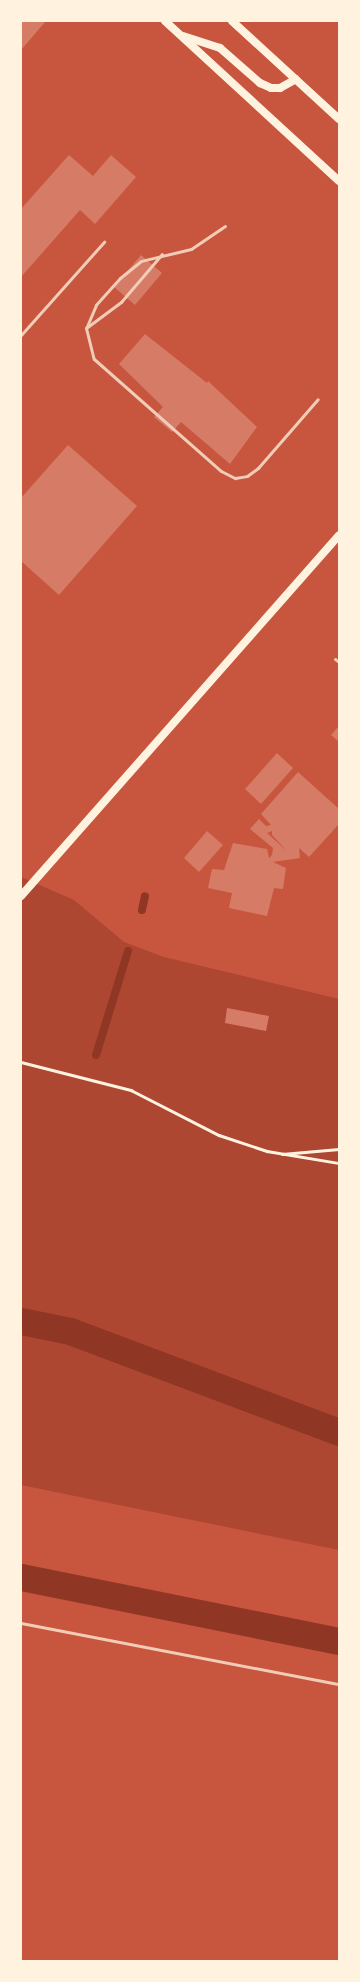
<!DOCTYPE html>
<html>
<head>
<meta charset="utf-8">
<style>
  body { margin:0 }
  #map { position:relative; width:360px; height:1982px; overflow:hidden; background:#c8553d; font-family:Quicksand,sans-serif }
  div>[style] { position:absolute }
  .green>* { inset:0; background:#ae4732 }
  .stream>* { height:8px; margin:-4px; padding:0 4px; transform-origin:4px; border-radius:4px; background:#8f3625 }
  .canal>* { height:27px; margin:-13.5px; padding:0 13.5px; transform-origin:13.5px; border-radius:13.5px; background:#8f3625 }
  .building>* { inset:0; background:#d67c66 }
  .path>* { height:2.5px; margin:-1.25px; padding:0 1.25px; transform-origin:1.25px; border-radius:1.25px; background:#fff3e0 }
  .service>* { height:3px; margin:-1.5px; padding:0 1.5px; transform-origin:1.5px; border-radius:1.5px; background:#f1ccb7 }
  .secondary>* { height:8px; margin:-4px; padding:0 4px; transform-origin:4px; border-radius:4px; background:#fff3e0 }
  span { translate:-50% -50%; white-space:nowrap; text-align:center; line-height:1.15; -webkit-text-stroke:3.5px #fff3e0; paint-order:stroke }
  .frame { position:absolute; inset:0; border:22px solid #fff3e0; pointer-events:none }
</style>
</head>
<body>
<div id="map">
  <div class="green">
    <div style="clip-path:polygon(21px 877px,74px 900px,124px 942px,164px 957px,339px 999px,339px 1550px,21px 1485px)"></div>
  </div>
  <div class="stream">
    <div style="left:142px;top:910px;width:14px;rotate:-78deg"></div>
    <div style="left:96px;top:1055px;width:109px;rotate:-72.9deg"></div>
  </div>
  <div class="canal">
    <div style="left:21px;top:1321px;width:50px;rotate:11.5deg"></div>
    <div style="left:70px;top:1331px;width:287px;rotate:20.6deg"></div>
    <div style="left:21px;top:1577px;width:324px;rotate:11.4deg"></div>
  </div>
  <div class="building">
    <div style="clip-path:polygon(21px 21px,46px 21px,21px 50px)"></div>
    <div style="clip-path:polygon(69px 155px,93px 176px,111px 155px,136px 177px,95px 224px,80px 210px,21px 277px,21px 209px)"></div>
    <div style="clip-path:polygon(141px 255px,162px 273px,135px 305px,114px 287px)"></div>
    <div style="clip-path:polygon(145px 334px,207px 383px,208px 381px,257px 427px,230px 464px,181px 422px,172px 432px,154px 417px,163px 407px,119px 364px)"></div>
    <div style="clip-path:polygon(68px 445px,137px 506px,59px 595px,21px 561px,21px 498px)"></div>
    <div style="clip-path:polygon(339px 726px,339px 742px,331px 735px)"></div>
    <div style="clip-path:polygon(277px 753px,293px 768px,261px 804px,245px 789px)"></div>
    <div style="clip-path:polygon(evenodd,298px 772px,339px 809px,339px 824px,309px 857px,299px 848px,300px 858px,273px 862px,286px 868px,283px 889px,274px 888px,267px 916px,229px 908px,232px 893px,208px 888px,212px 869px,224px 870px,233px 843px,267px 849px,269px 858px,272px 855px,273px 848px,250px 829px,259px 819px,266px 826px,271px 825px,261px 814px,298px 772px,272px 831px,272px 835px,287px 851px,267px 833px,272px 831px)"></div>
    <div style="clip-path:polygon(207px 831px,223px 845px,199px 872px,184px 858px)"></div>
    <div style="clip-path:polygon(227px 1008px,269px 1016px,266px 1031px,225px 1023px)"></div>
  </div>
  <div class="path">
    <div style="left:21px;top:1062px;width:114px;rotate:14.3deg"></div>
    <div style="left:131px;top:1090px;width:99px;rotate:27.1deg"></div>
    <div style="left:219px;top:1135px;width:51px;rotate:18.4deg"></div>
    <div style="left:267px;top:1151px;width:73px;rotate:9.5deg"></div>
    <div style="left:282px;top:1154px;width:57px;rotate:-5deg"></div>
  </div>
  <div class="service">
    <div style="left:225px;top:226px;width:41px;rotate:145.9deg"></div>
    <div style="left:191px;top:249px;width:51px;rotate:166.5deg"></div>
    <div style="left:141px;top:261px;width:27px;rotate:141deg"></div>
    <div style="left:120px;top:278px;width:36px;rotate:132deg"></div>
    <div style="left:96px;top:305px;width:25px;rotate:113deg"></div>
    <div style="left:86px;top:328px;width:32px;rotate:76deg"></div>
    <div style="left:94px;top:359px;width:169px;rotate:41.4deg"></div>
    <div style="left:221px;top:471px;width:16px;rotate:27deg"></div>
    <div style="left:235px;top:478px;width:12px;rotate:-9deg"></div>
    <div style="left:247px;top:476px;width:14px;rotate:-36deg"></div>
    <div style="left:258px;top:468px;width:91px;rotate:-49deg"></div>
    <div style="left:86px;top:328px;width:44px;rotate:-36.6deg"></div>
    <div style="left:121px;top:302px;width:63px;rotate:-49.5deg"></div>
    <div style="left:21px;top:335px;width:125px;rotate:-48.3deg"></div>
    <div style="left:335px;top:659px;width:5px;rotate:37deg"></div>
    <div style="left:21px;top:1623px;width:324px;rotate:10.9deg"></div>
  </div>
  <div class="secondary">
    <div style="left:165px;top:21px;width:236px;rotate:42.6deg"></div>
    <div style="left:232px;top:21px;width:145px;rotate:42.5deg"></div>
    <div style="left:183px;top:36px;width:39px;rotate:18deg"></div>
    <div style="left:220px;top:48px;width:53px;rotate:41.2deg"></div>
    <div style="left:260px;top:83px;width:12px;rotate:24deg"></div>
    <div style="left:271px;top:88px;width:9px"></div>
    <div style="left:280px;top:88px;width:18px;rotate:-29deg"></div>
    <div style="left:21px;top:896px;width:481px;rotate:-48.6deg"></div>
  </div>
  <div class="frame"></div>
</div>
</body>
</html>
